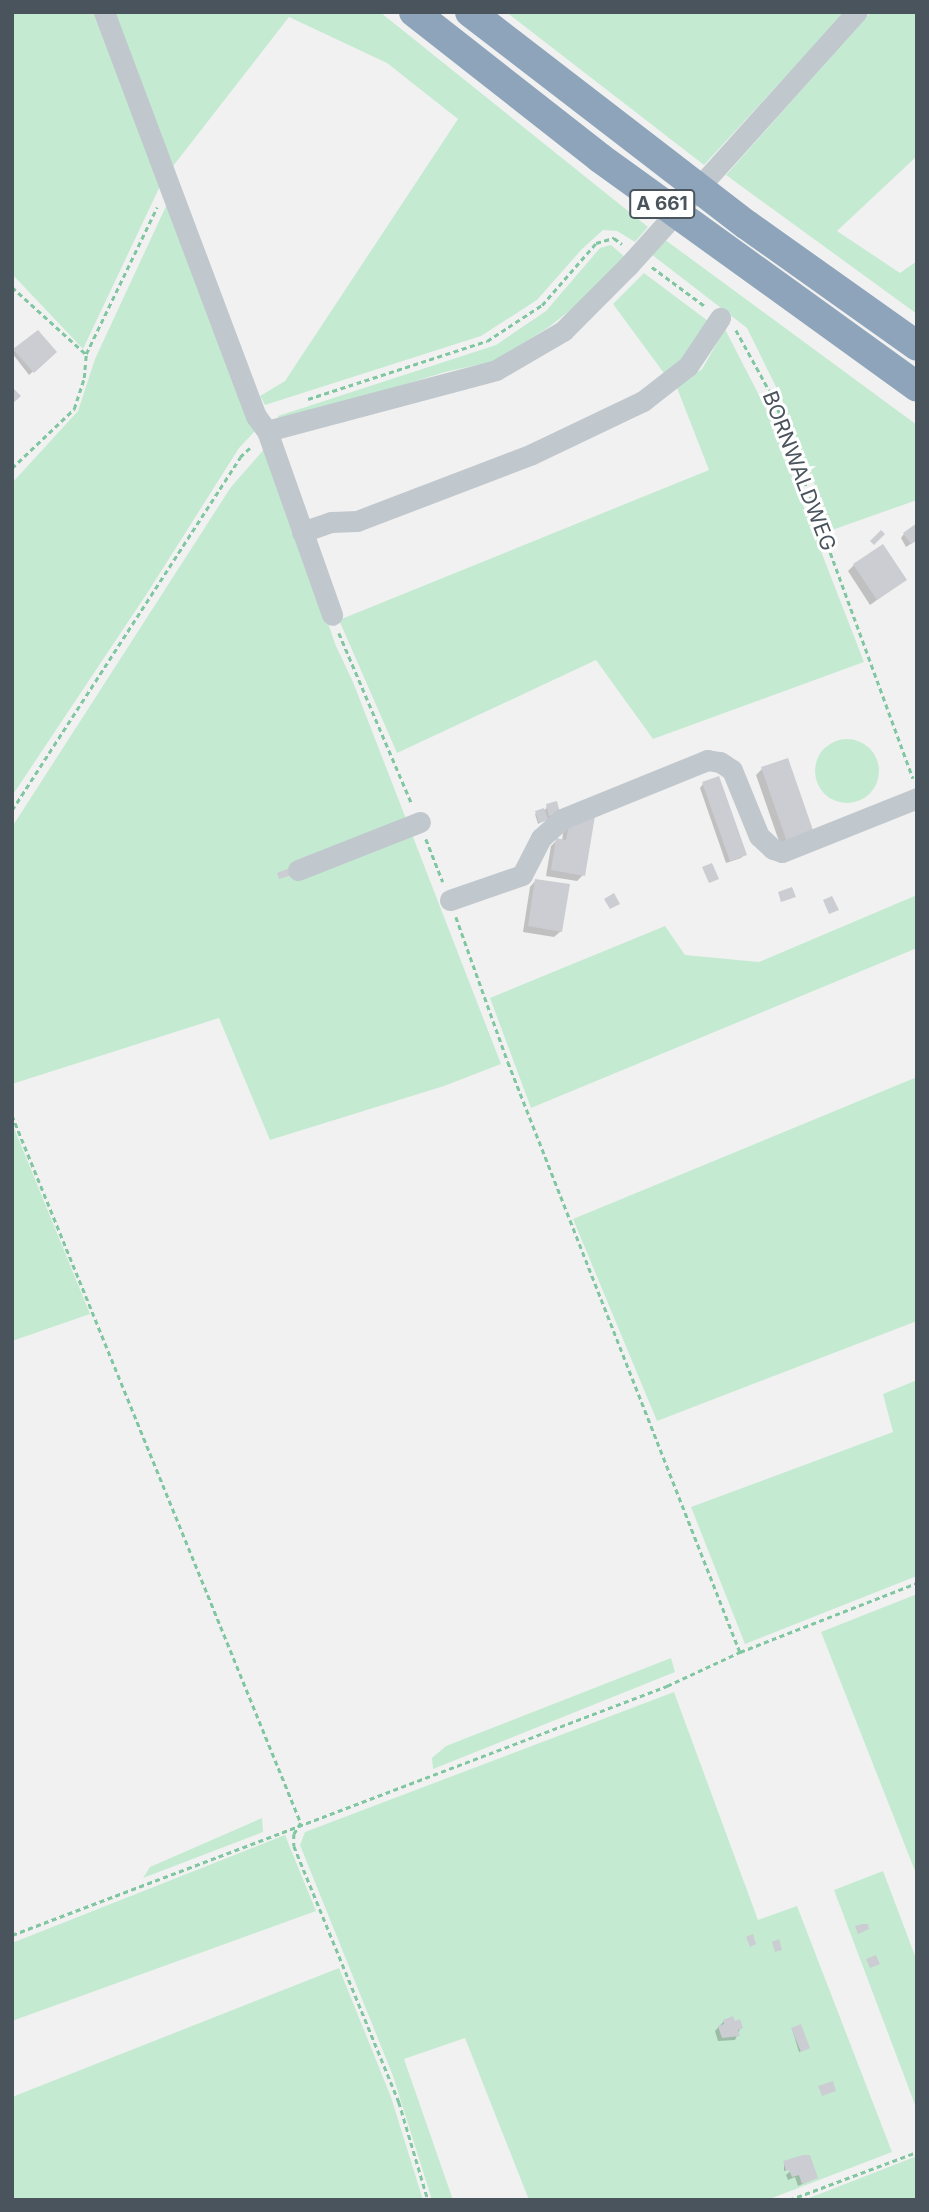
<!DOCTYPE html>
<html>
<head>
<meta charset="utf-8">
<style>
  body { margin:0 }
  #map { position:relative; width:929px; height:2212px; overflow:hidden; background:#f2f1f1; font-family:Inter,sans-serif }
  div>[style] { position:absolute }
  .green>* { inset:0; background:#c4ebd2 }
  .round { border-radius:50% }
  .shadow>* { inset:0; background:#0003 }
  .building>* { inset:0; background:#cbcdd2 }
  .path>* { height:2.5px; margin-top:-1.25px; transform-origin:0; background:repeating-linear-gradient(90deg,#7fc6a1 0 5px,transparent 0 8.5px) }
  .minor>* { height:21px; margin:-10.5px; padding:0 10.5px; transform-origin:10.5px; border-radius:10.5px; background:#c0c8ce }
  .highway>* { height:30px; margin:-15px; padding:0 15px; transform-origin:15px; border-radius:15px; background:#8da4ba }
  span { translate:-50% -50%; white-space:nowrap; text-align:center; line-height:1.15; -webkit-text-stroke:6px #fff; paint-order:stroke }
  .shield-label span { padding:2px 5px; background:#fff; border:2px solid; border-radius:5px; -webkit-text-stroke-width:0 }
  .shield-label { font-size:19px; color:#4a545c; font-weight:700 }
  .street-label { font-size:21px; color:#4a545c }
  .frame { position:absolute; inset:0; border:14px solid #4a545c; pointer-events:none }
</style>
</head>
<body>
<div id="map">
  <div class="green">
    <div style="clip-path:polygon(12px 12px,95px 12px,162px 182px,83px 349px,12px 274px)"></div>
    <div style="clip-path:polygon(110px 12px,380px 12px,648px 227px,635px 242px,617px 231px,603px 230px,582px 249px,537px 300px,481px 336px,265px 405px,260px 396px,285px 381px,458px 119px,387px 63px,289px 17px,170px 170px)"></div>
    <div style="clip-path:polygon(506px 12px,845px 12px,704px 165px)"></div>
    <div style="clip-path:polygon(871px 12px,917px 12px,917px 156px,837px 231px,900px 273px,917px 261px,917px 314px,726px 175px)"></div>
    <div style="clip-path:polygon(167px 204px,255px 431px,239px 448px,148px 592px,12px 796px,12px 483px,78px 411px,95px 359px)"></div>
    <div style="clip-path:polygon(664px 239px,917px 425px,917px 500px,832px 530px,781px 397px,747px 328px,651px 254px)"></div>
    <div style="clip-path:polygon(611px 245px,626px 258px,578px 304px,549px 327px,495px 361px,445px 372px,280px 423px,278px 416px,496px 345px,546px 311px,600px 248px)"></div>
    <div style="clip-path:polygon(644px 273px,712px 324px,666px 376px,613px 304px)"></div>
    <div style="clip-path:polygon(725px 329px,765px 407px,864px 662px,653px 739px,596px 660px,397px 753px,339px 620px,709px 470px,677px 388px,702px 369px)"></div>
    <div style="clip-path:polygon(266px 447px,336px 646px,353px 682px,501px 1064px,444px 1086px,270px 1140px,219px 1018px,12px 1084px,12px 827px,231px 487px)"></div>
    <div class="round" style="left:815px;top:739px;width:64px;height:64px"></div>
    <div style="clip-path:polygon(917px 895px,917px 948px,531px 1108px,490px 998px,665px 926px,685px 955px,759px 962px)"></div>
    <div style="clip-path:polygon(917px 1077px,917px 1321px,657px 1421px,573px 1219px)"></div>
    <div style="clip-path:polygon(12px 1123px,90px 1314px,12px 1341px)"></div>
    <div style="clip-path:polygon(917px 1380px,917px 1576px,745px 1644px,691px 1507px,893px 1432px,883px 1394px)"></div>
    <div style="clip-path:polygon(917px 1594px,917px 1876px,821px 1632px)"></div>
    <div style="clip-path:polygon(671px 1658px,675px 1672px,433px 1769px,432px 1758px,446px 1746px)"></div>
    <div style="clip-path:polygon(674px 1692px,758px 1920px,797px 1906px,892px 2152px,767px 2200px,529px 2200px,465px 2038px,404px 2059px,453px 2200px,432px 2200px,393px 2076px,300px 1845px,305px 1832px)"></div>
    <div style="clip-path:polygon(262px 1818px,263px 1832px,143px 1878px,150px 1867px)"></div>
    <div style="clip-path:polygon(285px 1835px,316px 1911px,12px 2021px,12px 1943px)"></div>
    <div style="clip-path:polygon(883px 1871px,917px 1961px,917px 2110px,834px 1890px)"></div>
    <div style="clip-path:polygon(339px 1968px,391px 2097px,423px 2200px,12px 2200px,12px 2097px)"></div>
    <div style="clip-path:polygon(917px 2156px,917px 2200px,804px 2200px)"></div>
  </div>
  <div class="shadow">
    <div style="clip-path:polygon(38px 333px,55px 352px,29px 375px,12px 353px)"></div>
    <div style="clip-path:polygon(904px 534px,917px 540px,906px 547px,901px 538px)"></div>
    <div style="clip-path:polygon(854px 565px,905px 580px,870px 605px,848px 571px)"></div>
    <div style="clip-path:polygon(762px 769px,812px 832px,781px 847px,756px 775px)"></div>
    <div style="clip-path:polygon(703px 784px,745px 854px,741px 858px,726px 863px,700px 788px)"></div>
    <div style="clip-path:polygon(547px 805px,557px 814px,538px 824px,535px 814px,546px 809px)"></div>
    <div style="clip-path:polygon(578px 819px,583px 875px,577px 881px,546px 876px,551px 846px,557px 840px,562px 841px,563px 833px)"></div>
    <div style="clip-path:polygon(536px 880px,561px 931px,554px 937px,523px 932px,530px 887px)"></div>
    <div style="clip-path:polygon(724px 2021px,741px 2027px,735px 2040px,718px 2041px,715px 2031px)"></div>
    <div style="clip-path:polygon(792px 2029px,807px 2049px,799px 2052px)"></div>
    <div style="clip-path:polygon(784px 2163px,816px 2178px,798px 2186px,795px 2177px,788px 2180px,786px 2175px,794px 2168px,784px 2171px)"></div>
  </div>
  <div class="building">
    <div style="clip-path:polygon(38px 330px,57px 352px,34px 373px,13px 349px)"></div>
    <div style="clip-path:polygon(12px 387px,21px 396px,12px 404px)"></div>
    <div style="clip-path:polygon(917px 523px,917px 540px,911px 544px,903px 533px)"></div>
    <div style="clip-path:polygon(881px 530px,885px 534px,874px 545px,870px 541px)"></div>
    <div style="clip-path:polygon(883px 544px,907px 580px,877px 600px,853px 564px)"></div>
    <div style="clip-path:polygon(788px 758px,814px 833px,787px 842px,761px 767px)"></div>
    <div style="clip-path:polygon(719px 776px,747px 855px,730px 861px,702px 782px)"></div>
    <div style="clip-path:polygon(557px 801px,560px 813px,549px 816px,546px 804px)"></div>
    <div style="clip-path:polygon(544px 808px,548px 820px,539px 823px,535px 811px)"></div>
    <div style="clip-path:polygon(595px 816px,585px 876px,551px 870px,556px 838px,566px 840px,569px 825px,575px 826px,577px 817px)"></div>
    <div style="clip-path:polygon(712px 863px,719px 879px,709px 883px,702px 867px)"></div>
    <div style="clip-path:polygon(293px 867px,296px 874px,279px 879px,277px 873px)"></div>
    <div style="clip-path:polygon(535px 879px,570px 884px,562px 932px,528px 926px)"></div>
    <div style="clip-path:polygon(792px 887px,796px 897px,781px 902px,778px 892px)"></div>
    <div style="clip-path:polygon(614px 893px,620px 904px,610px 909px,604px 899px)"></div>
    <div style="clip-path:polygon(832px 896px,839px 910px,829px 914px,823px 900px)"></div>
    <div style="clip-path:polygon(862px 1924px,868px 1924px,869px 1929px,858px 1934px,855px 1926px)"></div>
    <div style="clip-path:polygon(753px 1934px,756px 1944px,750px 1947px,746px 1937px)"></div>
    <div style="clip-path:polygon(779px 1939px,782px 1950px,775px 1952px,772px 1942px)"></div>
    <div style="clip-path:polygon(876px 1955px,880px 1964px,870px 1968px,866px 1959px)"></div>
    <div style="clip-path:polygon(733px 2016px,735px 2021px,740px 2019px,743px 2028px,738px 2030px,740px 2036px,722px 2038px,718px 2026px,724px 2024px,723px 2020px)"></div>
    <div style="clip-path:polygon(801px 2024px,810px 2048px,801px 2052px,791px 2028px)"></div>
    <div style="clip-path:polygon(833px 2081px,836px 2091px,822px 2096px,818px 2086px)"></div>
    <div style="clip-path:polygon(803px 2155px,810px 2155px,818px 2178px,802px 2184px,799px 2175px,792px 2177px,789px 2170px,786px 2171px,783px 2161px)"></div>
  </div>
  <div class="path">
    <div style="left:652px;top:267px;width:67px;rotate:36.5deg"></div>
    <div style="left:12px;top:287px;width:100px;rotate:42.2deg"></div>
    <div style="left:86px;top:354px;width:163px;rotate:-64.2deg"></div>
    <div style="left:736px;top:330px;width:81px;rotate:61.2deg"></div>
    <div style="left:775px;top:401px;width:402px;rotate:69.9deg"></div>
    <div style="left:308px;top:399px;width:188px;rotate:-18deg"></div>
    <div style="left:487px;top:341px;width:66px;rotate:-33.2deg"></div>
    <div style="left:542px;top:305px;width:82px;rotate:-48.9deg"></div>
    <div style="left:596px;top:243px;width:19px;rotate:-16deg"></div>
    <div style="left:614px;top:238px;width:10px;rotate:37deg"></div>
    <div style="left:12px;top:468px;width:86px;rotate:-43.6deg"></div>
    <div style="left:74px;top:409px;width:33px;rotate:-72deg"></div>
    <div style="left:84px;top:378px;width:24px;rotate:-85deg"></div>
    <div style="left:339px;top:633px;width:186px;rotate:66.9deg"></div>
    <div style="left:12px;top:810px;width:420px;rotate:-57.1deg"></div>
    <div style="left:240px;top:457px;width:16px;rotate:-43deg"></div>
    <div style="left:426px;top:839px;width:46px;rotate:68.4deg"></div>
    <div style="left:456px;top:917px;width:154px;rotate:70.3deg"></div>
    <div style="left:508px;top:1062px;width:634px;rotate:68.53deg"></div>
    <div style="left:12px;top:1115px;width:765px;rotate:67.8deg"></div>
    <div style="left:301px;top:1823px;width:13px;rotate:122deg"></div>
    <div style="left:294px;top:1834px;width:12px;rotate:90deg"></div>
    <div style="left:294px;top:1846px;width:277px;rotate:67.7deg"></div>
    <div style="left:399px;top:2102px;width:102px;rotate:73.5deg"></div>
    <div style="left:12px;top:1935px;width:701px;rotate:-20.81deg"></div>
    <div style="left:667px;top:1686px;width:81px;rotate:-25deg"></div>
    <div style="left:740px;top:1652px;width:190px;rotate:-21.3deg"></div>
    <div style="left:789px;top:2200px;width:137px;rotate:-20.6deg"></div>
  </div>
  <div class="minor">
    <div style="left:104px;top:12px;width:432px;rotate:69.4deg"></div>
    <div style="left:256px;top:416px;width:19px;rotate:54deg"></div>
    <div style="left:267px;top:431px;width:195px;rotate:70.5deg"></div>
    <div style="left:267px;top:431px;width:237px;rotate:-14.9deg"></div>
    <div style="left:496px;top:370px;width:78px;rotate:-30.2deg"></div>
    <div style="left:563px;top:331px;width:92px;rotate:-45deg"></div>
    <div style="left:628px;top:266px;width:342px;rotate:-48deg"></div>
    <div style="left:302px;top:532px;width:31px;rotate:-19deg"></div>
    <div style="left:331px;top:522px;width:26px;rotate:-2deg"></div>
    <div style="left:357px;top:521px;width:187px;rotate:-20.9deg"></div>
    <div style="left:532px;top:454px;width:123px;rotate:-25.5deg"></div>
    <div style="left:643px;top:401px;width:57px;rotate:-37.9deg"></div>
    <div style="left:688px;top:366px;width:58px;rotate:-56.3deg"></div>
    <div style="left:298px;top:870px;width:131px;rotate:-21.5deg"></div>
    <div style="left:450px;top:900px;width:76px;rotate:-19.1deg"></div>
    <div style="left:522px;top:875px;width:42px;rotate:-62.8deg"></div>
    <div style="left:541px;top:838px;width:28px;rotate:-42deg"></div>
    <div style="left:562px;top:819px;width:157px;rotate:-22.1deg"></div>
    <div style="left:707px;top:760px;width:13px;rotate:9deg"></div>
    <div style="left:720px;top:762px;width:14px;rotate:34deg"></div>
    <div style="left:732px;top:770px;width:71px;rotate:67.8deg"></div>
    <div style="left:759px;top:836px;width:19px;rotate:43deg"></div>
    <div style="left:773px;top:849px;width:9px;rotate:18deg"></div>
    <div style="left:782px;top:852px;width:145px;rotate:-21.8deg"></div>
  </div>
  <div class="highway">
    <div style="left:414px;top:12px;width:236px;rotate:38.1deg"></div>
    <div style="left:600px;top:158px;width:391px;rotate:35.8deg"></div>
    <div style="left:470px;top:12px;width:349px;rotate:37.6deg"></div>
    <div style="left:747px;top:225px;width:209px;rotate:35.4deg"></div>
  </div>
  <div class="shield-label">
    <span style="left:662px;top:204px">A 661</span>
  </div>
  <div class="street-label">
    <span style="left:799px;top:471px;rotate:69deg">BORNWALDWEG</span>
  </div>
  <div class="frame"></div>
</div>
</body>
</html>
